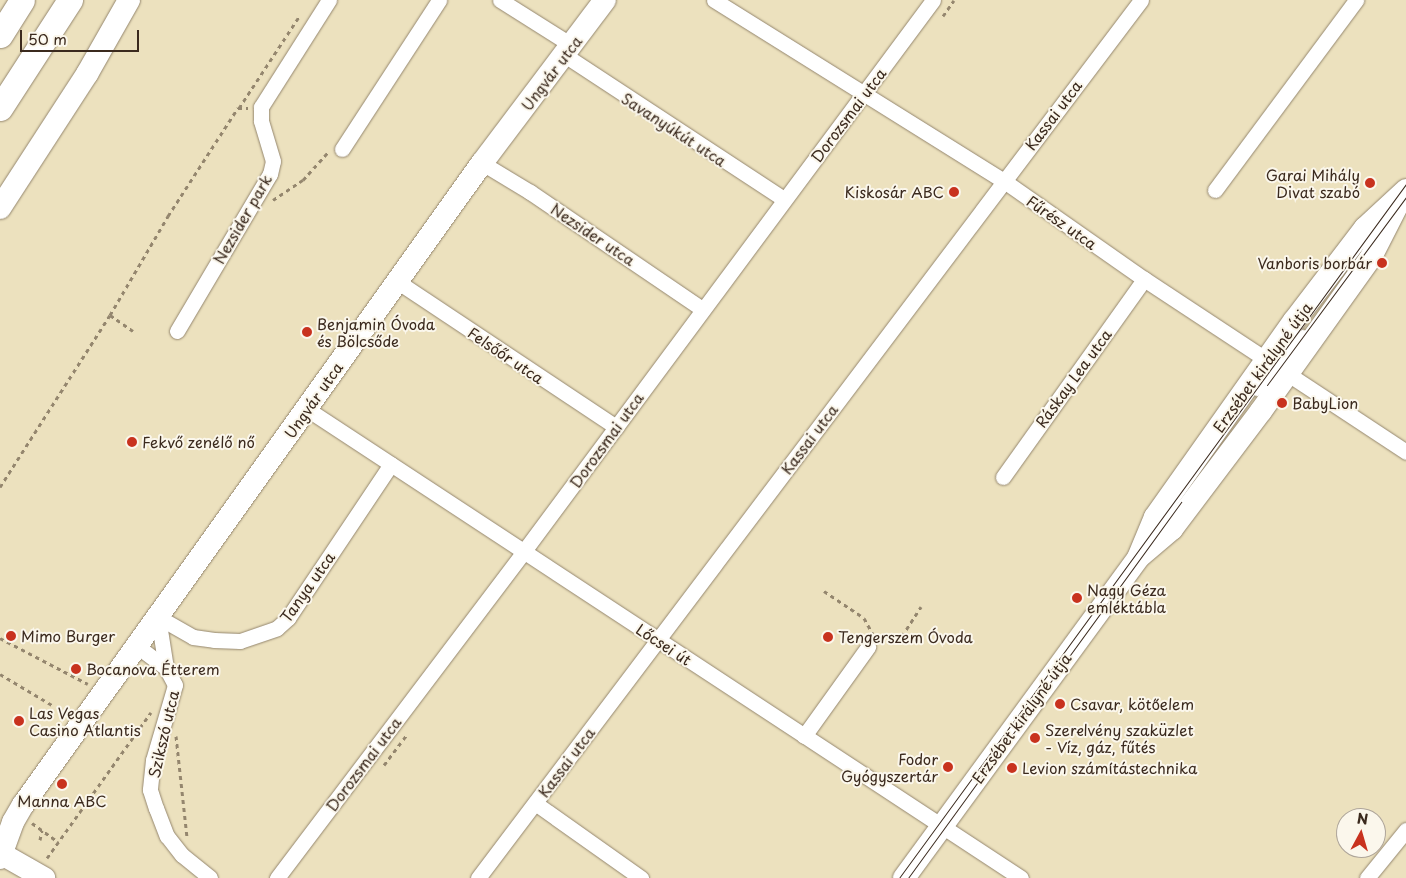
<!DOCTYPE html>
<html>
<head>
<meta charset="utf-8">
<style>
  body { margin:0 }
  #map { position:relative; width:1406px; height:878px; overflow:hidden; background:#ece1be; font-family:"Playpen Sans",sans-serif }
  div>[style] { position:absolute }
  .path>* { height:3px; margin-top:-1.5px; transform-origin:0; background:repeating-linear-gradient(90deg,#94866e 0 4px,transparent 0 8px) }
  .roads { filter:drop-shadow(0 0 1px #94866e) drop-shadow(0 0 1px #94866e) }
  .lane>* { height:8px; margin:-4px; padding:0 4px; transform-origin:4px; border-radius:4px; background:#fff }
  .street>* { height:15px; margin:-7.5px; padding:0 7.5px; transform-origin:7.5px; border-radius:7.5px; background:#fff }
  .secondary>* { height:22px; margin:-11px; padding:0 11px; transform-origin:11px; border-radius:11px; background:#fff }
  .primary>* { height:25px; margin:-12.5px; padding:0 12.5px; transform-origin:12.5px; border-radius:12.5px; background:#fff }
  .tram>* { height:1px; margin:-0.5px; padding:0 0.5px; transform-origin:0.5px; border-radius:0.5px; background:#3b2a1e }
  .dots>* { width:14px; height:14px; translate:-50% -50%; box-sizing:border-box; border:2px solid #fbf7ec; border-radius:50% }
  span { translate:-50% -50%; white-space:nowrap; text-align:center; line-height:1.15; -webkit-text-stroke:4px #fbf7ec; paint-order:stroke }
  .street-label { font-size:15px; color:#3b2a1e }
  .poi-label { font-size:15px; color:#3b2a1e }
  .right { translate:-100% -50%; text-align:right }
  .left { translate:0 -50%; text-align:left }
  .north { position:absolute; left:1336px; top:808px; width:50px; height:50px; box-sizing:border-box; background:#fbf7ec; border:1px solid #aea59a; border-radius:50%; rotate:6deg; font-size:14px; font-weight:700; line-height:20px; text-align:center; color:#3b2a1e }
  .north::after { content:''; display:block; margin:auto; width:18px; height:22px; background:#c8321e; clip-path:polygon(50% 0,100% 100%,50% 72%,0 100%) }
  .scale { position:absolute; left:20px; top:30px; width:119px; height:22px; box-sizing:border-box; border:2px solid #3b2a1e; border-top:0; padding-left:6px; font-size:15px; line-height:18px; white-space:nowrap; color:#3b2a1e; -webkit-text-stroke:4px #fbf7ec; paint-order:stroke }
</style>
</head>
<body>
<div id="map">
  <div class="path">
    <div style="left:943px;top:16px;width:19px;rotate:-55deg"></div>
    <div style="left:239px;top:108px;width:111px;rotate:-56.7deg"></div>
    <div style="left:273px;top:200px;width:36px;rotate:-34deg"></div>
    <div style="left:303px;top:180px;width:38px;rotate:-48deg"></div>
    <div style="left:133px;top:331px;width:28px;rotate:-145deg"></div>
    <div style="left:110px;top:315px;width:115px;rotate:-59.6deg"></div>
    <div style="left:168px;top:216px;width:129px;rotate:-57.1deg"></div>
    <div style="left:238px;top:108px;width:10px"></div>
    <div style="left:0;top:487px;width:204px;rotate:-57.4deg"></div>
    <div style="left:824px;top:591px;width:48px;rotate:34deg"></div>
    <div style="left:864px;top:618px;width:18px;rotate:61deg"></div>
    <div style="left:902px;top:636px;width:35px;rotate:-57deg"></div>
    <div style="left:0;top:638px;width:99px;rotate:27.6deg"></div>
    <div style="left:0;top:674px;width:61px;rotate:30.8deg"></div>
    <div style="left:176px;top:736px;width:102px;rotate:83.8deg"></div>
    <div style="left:384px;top:765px;width:39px;rotate:-53deg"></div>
    <div style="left:32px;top:823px;width:32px;rotate:36deg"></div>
    <div style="left:40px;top:840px;width:10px;rotate:-79deg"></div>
    <div style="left:47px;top:858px;width:179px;rotate:-54.5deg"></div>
  </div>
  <div class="roads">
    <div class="lane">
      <div style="left:1257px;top:392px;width:74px;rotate:-51.6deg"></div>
    </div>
    <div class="street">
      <div style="left:500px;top:0;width:86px;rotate:32.2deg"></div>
      <div style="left:714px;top:0;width:342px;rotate:32deg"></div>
      <div style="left:1004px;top:181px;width:171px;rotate:35deg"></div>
      <div style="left:1144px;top:279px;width:314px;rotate:33.4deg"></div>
      <div style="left:566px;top:56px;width:261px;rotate:33.3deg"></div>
      <div style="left:342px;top:149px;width:178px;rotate:-56.9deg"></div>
      <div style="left:482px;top:163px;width:56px;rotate:31.1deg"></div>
      <div style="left:530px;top:192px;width:208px;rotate:34.2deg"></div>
      <div style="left:1215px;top:190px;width:237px;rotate:-53.4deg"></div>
      <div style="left:398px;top:282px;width:262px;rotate:33.6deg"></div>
      <div style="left:177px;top:331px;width:182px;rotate:-59.4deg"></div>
      <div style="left:270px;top:174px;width:13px;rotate:-77deg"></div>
      <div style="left:273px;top:161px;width:42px;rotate:-106.7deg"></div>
      <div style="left:261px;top:121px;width:14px;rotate:-90deg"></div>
      <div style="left:261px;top:107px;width:127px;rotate:-57.6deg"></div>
      <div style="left:307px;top:409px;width:854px;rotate:33.3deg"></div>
      <div style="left:1003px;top:477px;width:243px;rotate:-54.5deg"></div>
      <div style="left:158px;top:617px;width:40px;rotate:29.7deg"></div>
      <div style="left:193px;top:637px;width:21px;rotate:8deg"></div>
      <div style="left:214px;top:640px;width:26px;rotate:2deg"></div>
      <div style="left:240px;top:641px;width:39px;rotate:-19deg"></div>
      <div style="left:277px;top:628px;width:15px;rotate:-42deg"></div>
      <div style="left:288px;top:618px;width:185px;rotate:-56.2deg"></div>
      <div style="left:158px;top:617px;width:52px;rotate:81.1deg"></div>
      <div style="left:137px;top:646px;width:36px;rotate:37deg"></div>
      <div style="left:166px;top:668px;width:19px;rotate:62deg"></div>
      <div style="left:175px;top:685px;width:78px;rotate:106.3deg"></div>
      <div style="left:153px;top:760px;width:30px;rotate:96deg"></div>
      <div style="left:150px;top:790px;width:19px;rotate:72deg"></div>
      <div style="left:156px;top:808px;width:30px;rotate:69deg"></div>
      <div style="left:167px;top:836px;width:24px;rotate:52deg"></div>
      <div style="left:182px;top:855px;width:36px;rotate:39deg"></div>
      <div style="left:804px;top:736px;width:110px;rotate:-54.3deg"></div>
      <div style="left:535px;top:803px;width:130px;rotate:35.3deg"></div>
      <div style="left:277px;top:878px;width:410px;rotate:-52.9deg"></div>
      <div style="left:524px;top:551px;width:686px;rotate:-53.41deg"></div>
      <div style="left:478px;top:878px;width:1100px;rotate:-52.94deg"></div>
      <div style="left:1367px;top:878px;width:62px;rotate:-50.9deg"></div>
    </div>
    <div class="secondary">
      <div style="left:0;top:208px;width:160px;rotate:-57deg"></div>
      <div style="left:87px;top:74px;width:85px;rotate:-60.4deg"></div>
      <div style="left:1140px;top:556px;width:42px;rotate:-40.2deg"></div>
      <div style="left:1172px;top:529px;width:148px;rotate:-53deg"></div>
      <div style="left:1261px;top:411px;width:187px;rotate:-54.4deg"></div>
      <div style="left:1370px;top:259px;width:62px;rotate:-63deg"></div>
      <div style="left:0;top:853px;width:51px;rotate:29.6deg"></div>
      <div style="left:0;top:858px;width:38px;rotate:-70deg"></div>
      <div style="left:13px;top:822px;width:20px;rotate:-60deg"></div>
      <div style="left:23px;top:805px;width:789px;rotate:-54.44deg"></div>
      <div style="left:482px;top:163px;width:204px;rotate:-53deg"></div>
      <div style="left:904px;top:878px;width:396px;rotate:-53.8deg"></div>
      <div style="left:1138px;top:558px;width:44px;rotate:-67.5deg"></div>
      <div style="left:1155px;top:517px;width:240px;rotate:-54.7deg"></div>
      <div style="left:1294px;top:321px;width:117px;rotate:-52.6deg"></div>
      <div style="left:1365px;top:228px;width:56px;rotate:-42.8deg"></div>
    </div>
    <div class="primary">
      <div style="left:0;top:35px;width:41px;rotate:-57.8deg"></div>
      <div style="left:0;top:108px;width:129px;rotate:-57.1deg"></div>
    </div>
  </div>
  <div class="tram">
    <div style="left:1267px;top:385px;width:234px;rotate:-53.5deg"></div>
    <div style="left:899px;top:878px;width:859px;rotate:-53.85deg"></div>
    <div style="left:908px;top:878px;width:465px;rotate:-54deg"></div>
  </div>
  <div class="dots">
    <div style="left:1370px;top:183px;background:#c8321e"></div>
    <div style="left:954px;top:192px;background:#c8321e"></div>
    <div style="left:1382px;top:263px;background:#c8321e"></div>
    <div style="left:307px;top:332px;background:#c8321e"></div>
    <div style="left:1282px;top:403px;background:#c8321e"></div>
    <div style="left:132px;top:442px;background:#c8321e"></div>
    <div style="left:1077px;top:598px;background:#c8321e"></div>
    <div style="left:11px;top:636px;background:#c8321e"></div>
    <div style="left:828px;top:637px;background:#c8321e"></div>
    <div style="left:76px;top:669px;background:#c8321e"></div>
    <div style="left:1060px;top:704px;background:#c8321e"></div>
    <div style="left:19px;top:721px;background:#c8321e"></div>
    <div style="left:1035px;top:738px;background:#c8321e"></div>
    <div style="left:948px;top:767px;background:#c8321e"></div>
    <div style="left:1012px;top:768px;background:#c8321e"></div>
    <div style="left:62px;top:784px;background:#c8321e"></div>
  </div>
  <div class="street-label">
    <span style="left:551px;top:73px;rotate:-53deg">Ungvár utca</span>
    <span style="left:848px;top:115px;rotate:-53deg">Dorozsmai utca</span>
    <span style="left:1053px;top:115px;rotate:-53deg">Kassai utca</span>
    <span style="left:674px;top:129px;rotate:33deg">Savanyúkút utca</span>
    <span style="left:242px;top:219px;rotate:-60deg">Nezsider park</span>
    <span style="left:1062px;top:222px;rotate:35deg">Fűrész utca</span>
    <span style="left:593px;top:234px;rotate:34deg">Nezsider utca</span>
    <span style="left:506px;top:355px;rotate:34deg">Felsőőr utca</span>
    <span style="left:1262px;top:367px;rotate:-54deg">Erzsébet királyné útja</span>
    <span style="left:1073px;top:378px;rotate:-54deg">Ráskay Lea utca</span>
    <span style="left:313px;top:400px;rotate:-55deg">Ungvár utca</span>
    <span style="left:809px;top:439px;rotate:-53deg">Kassai utca</span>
    <span style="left:606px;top:440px;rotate:-54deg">Dorozsmai utca</span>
    <span style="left:307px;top:587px;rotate:-55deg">Tanya utca</span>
    <span style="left:664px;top:644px;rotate:33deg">Lőcsei út</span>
    <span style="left:1021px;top:718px;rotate:-54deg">Erzsébet királyné útja</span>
    <span style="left:163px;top:734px;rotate:-77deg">Szikszó utca</span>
    <span style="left:566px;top:762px;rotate:-53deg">Kassai utca</span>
    <span style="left:363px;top:764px;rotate:-53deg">Dorozsmai utca</span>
  </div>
  <div class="poi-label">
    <span class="right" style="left:1360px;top:183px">Garai Mihály<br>Divat szabó</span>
    <span class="right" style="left:944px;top:192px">Kiskosár ABC</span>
    <span class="right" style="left:1372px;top:263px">Vanboris borbár</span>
    <span class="left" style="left:317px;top:332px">Benjamin Óvoda<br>és Bölcsőde</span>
    <span class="left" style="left:1292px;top:403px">BabyLion</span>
    <span class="left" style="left:142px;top:442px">Fekvő zenélő nő</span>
    <span class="left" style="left:1087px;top:598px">Nagy Géza<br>emléktábla</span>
    <span class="left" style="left:21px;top:636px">Mimo Burger</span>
    <span class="left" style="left:838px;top:637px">Tengerszem Óvoda</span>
    <span class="left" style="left:86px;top:669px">Bocanova Étterem</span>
    <span class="left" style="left:1070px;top:704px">Csavar, kötőelem</span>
    <span class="left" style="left:29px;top:721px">Las Vegas<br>Casino Atlantis</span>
    <span class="left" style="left:1045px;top:738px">Szerelvény szaküzlet<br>- Víz, gáz, fűtés</span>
    <span class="right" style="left:938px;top:767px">Fodor<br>Gyógyszertár</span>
    <span class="left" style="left:1022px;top:768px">Levion számítástechnika</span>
    <span style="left:62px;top:801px">Manna ABC</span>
  </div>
  <div class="north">N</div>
  <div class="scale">50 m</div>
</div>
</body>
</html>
